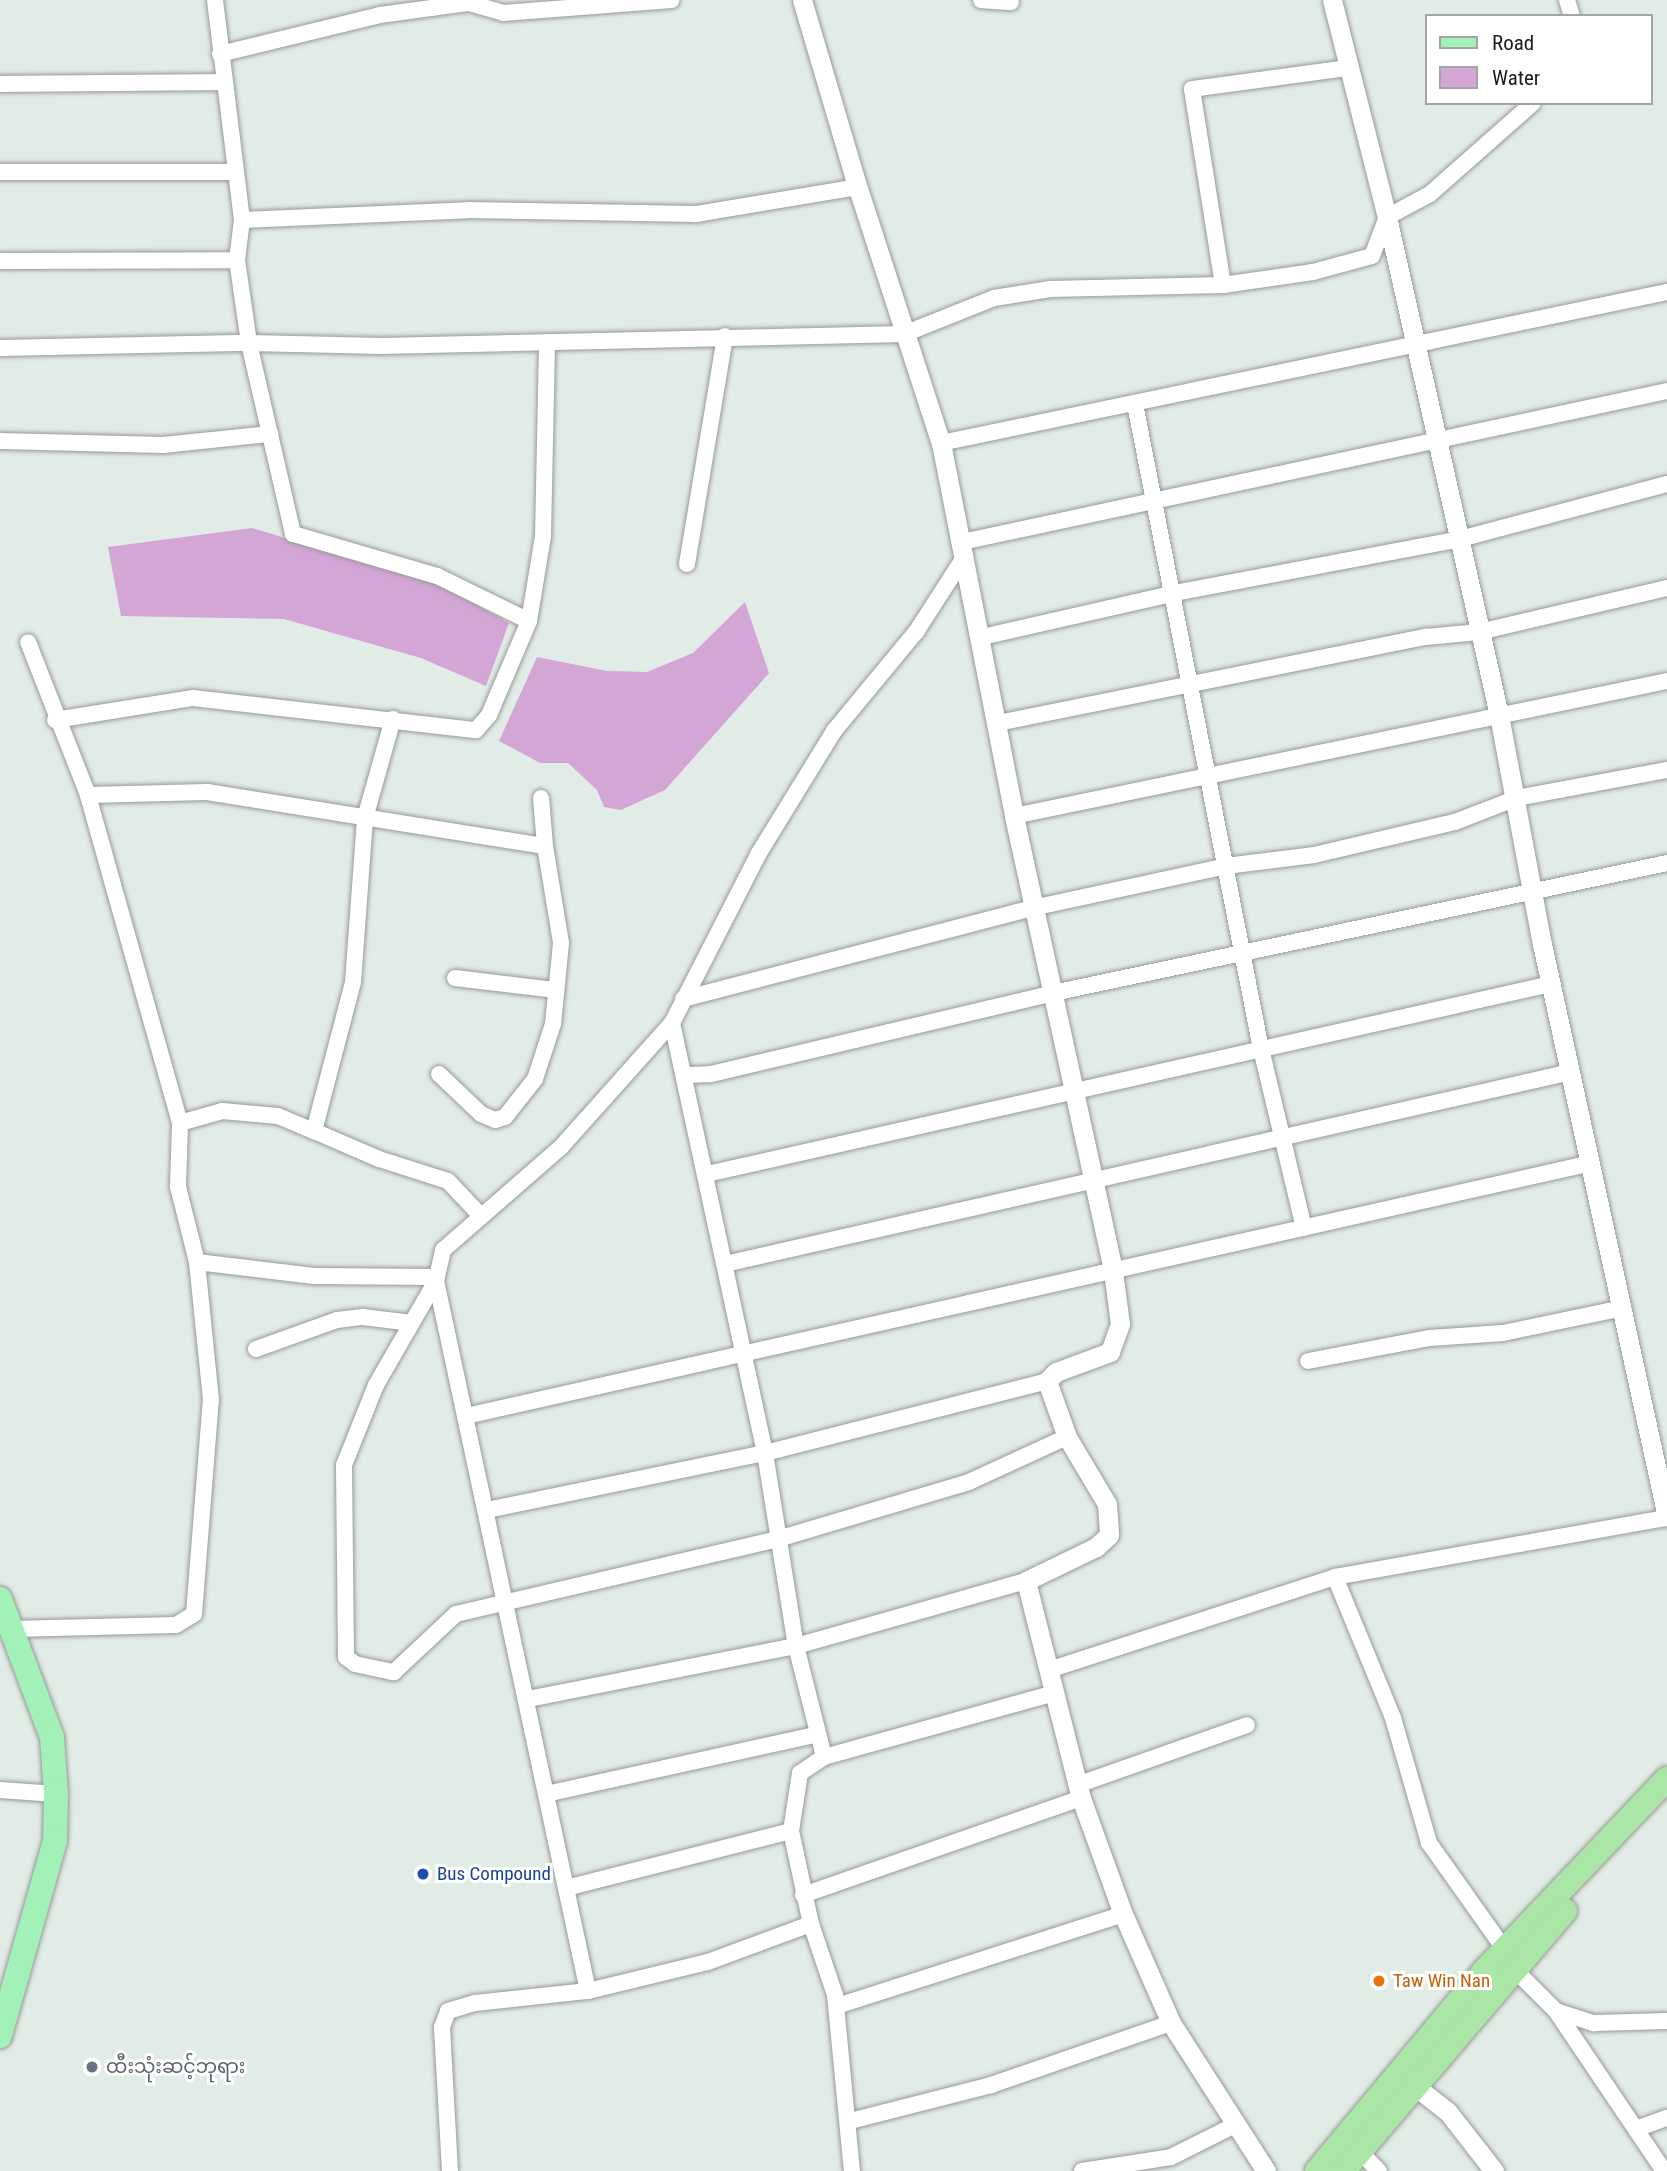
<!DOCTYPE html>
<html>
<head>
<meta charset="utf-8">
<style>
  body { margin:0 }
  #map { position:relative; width:1667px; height:2171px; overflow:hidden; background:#e2ece6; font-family:"Roboto Condensed","Noto Sans Myanmar",sans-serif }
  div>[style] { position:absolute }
  .water>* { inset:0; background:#d3a6d5 }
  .roads { filter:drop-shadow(0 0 2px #989898) drop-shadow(0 0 2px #989898) }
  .minor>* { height:16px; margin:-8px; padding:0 8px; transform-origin:8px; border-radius:8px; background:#fff }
  .tertiary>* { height:19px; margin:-9.5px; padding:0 9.5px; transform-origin:9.5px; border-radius:9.5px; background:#fff }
  .primary>* { height:24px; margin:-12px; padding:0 12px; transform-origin:12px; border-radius:12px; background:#a1f1b9 }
  .trunk>* { height:24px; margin:-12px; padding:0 12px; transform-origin:12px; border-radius:12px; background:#aae6a5 }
  .dots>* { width:19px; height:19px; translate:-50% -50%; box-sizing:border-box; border:4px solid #fff; border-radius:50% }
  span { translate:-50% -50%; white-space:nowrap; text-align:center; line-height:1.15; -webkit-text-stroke:6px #fff; paint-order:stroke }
  .transit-label { font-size:19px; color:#164399 }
  .left { translate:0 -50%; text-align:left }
  .food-label { font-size:19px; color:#c56008 }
  .worship-label { font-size:19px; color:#5b616d }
  .legend { position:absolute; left:1425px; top:14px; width:228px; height:91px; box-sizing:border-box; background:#fff; border:2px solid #a4a4a4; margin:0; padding:9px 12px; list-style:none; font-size:21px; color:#1b1b1b }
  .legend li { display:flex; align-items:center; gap:14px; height:35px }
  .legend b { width:35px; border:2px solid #a4a4a4 }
</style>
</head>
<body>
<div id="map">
  <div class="water">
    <div style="clip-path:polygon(252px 528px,440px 585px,509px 623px,486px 686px,421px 658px,284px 619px,121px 616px,108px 547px)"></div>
    <div style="clip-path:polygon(745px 602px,769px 673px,665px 790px,621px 810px,604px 807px,597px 790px,568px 763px,540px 763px,499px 741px,537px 657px,607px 671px,647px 672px,693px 653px)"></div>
  </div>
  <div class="roads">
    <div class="minor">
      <div style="left:981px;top:0;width:30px;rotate:4deg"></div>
      <div style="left:1567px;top:0;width:17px;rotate:73deg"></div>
      <div style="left:220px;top:54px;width:165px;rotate:-13.7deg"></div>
      <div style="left:380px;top:15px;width:90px;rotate:-7.7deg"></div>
      <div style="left:469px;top:3px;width:35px;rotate:16deg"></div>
      <div style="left:503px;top:13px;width:169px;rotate:-4.4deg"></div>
      <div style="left:0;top:84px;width:223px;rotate:-0.5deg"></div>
      <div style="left:0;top:172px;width:235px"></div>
      <div style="left:242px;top:220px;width:226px;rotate:-2.5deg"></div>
      <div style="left:468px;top:210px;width:228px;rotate:1deg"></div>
      <div style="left:696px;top:214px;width:163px;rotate:-9.5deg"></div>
      <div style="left:0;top:261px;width:237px;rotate:-0.2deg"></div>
      <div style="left:1223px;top:285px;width:198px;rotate:-99deg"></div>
      <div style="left:1192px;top:89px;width:157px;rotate:-7.7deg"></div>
      <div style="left:0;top:348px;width:249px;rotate:-1.2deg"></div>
      <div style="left:249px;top:343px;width:133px;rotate:1.3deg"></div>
      <div style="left:382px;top:346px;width:522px;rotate:-1.32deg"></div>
      <div style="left:904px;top:334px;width:97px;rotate:-21.8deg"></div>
      <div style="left:994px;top:298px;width:57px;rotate:-9.1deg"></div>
      <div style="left:1050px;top:289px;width:173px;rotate:-1.3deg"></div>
      <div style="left:1223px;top:285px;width:91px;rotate:-8.2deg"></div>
      <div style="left:1313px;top:272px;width:61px;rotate:-15.2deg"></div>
      <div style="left:1372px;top:256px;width:42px;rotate:-69deg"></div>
      <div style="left:1387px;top:217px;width:49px;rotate:-28.1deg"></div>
      <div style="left:1430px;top:194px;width:137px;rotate:-41.5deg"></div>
      <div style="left:1135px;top:404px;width:657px;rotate:78.95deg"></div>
      <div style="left:1261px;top:1049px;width:184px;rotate:76.5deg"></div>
      <div style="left:0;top:441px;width:163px;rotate:1.4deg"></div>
      <div style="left:163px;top:445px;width:108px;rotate:-5.9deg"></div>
      <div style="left:941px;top:443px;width:742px;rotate:-11.75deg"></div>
      <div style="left:962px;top:542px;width:721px;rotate:-12.09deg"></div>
      <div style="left:687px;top:564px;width:231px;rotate:-80.5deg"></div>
      <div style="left:529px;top:621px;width:86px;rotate:-80.6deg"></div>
      <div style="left:543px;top:536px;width:194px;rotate:-88.8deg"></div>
      <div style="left:982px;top:637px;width:198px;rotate:-12.8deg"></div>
      <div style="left:1175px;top:593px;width:290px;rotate:-10.7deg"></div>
      <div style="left:1460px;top:539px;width:214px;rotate:-14.9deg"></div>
      <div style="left:55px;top:720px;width:140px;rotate:-9.1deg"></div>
      <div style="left:193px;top:698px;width:285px;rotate:6.5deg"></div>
      <div style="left:476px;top:730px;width:20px;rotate:-49deg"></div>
      <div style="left:489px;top:715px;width:102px;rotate:-66.9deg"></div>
      <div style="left:529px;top:621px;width:102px;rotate:-153.9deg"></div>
      <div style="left:437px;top:576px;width:150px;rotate:-163.7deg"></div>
      <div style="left:293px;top:534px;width:196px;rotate:-103deg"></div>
      <div style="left:249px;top:343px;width:84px;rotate:-98.2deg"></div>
      <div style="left:237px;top:260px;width:40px;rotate:-82.9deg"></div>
      <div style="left:242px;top:220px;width:222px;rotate:-97deg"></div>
      <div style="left:998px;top:723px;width:437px;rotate:-11.4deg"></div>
      <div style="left:1426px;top:637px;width:53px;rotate:-5.4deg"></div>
      <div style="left:1479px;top:632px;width:193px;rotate:-13.2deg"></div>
      <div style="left:88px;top:795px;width:119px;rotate:-1.4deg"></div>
      <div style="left:207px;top:792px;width:342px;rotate:9.1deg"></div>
      <div style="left:545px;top:846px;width:98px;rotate:80.6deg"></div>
      <div style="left:561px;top:943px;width:81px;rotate:95.6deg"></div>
      <div style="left:553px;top:1024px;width:58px;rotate:108.1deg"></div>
      <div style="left:535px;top:1079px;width:48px;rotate:128.3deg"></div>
      <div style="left:505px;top:1117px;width:10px;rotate:163deg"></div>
      <div style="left:495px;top:1120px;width:15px;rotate:-157deg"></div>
      <div style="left:481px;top:1114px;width:58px;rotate:-136.4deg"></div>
      <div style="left:541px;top:798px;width:48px;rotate:85.2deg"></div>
      <div style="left:1014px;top:816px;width:667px;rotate:-11.68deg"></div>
      <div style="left:455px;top:978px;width:102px;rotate:6.8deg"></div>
      <div style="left:683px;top:999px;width:366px;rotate:-14.6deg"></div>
      <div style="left:1037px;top:907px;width:193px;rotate:-12.2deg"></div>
      <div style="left:1226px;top:866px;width:89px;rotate:-7.1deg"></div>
      <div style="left:1314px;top:855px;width:145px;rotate:-13.2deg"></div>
      <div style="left:1455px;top:822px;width:66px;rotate:-21.2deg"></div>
      <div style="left:1517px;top:798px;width:153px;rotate:-10.6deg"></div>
      <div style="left:672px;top:1023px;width:440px;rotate:77.8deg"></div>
      <div style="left:765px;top:1453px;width:195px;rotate:80.9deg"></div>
      <div style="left:796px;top:1646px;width:114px;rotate:75.8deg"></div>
      <div style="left:824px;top:1757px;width:29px;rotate:146deg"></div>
      <div style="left:800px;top:1773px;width:59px;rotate:98.8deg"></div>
      <div style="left:791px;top:1831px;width:95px;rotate:77.9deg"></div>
      <div style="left:811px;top:1924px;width:75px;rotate:71.3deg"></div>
      <div style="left:835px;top:1995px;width:177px;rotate:84.5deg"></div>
      <div style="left:686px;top:1075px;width:25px;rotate:-2deg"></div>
      <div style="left:711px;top:1074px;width:351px;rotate:-13.3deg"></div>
      <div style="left:1053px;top:993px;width:628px;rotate:-11.95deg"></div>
      <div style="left:180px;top:1123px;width:44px;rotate:-15.9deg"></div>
      <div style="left:222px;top:1111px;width:56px;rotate:5.1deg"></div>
      <div style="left:278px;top:1116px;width:39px;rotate:23deg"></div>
      <div style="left:314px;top:1131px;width:154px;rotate:-75.3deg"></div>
      <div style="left:353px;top:982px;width:164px;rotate:-85.8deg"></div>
      <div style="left:365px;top:818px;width:103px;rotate:-74.2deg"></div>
      <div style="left:314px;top:1131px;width:71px;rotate:23.3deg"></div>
      <div style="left:379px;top:1159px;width:72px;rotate:17.7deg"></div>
      <div style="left:448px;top:1181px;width:48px;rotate:46.7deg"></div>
      <div style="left:707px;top:1174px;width:865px;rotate:-12.69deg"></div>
      <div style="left:197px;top:1262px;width:118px;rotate:6.8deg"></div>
      <div style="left:314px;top:1276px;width:122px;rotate:0.5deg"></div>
      <div style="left:725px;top:1264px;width:868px;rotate:-12.79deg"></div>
      <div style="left:436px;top:1281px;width:120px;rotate:120deg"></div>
      <div style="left:376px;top:1385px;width:86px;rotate:111.8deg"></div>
      <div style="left:344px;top:1465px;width:192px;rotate:89.4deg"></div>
      <div style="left:346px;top:1657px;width:11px;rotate:38deg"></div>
      <div style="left:355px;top:1664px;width:40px;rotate:12deg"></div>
      <div style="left:394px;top:1672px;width:85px;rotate:-43.1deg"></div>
      <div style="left:456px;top:1614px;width:331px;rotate:-13.1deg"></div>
      <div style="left:778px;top:1539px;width:199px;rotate:-16.6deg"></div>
      <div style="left:969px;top:1482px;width:108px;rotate:-24.7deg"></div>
      <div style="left:256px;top:1349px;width:86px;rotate:-19.7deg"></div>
      <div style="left:337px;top:1320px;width:26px;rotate:-7deg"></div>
      <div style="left:363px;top:1317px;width:49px;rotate:7deg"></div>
      <div style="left:1308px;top:1361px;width:124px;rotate:-10.7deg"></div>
      <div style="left:1430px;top:1338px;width:73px;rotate:-3.9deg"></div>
      <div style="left:1503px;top:1333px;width:123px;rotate:-11.8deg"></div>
      <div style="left:466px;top:1416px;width:1153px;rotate:-12.67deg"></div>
      <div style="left:487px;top:1510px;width:284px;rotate:-11.6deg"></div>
      <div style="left:765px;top:1453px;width:291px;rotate:-14.3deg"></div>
      <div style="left:1335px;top:1577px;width:152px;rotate:67.6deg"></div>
      <div style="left:1393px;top:1718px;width:130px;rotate:73.9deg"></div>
      <div style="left:1429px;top:1843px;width:131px;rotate:54.6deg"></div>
      <div style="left:11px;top:1629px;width:165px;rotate:-1.4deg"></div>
      <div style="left:176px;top:1625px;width:21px;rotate:-31deg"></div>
      <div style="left:194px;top:1614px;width:215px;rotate:-85.5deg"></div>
      <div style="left:211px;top:1400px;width:139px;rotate:-95.8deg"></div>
      <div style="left:197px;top:1262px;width:77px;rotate:-104.2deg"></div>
      <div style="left:178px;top:1187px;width:64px;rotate:-88.2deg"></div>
      <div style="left:180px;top:1123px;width:341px;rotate:-105.7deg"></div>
      <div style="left:88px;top:795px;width:164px;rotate:-111.4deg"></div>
      <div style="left:1049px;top:1670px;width:301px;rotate:-18deg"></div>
      <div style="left:1335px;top:1577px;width:337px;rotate:-10.1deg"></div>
      <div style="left:528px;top:1699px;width:273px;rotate:-11.2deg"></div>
      <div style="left:796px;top:1646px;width:239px;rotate:-15.8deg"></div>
      <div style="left:824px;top:1757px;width:239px;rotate:-15.5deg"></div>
      <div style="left:1077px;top:1785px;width:180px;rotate:-19.4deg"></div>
      <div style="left:0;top:1790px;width:56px;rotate:4.1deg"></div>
      <div style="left:546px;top:1794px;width:275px;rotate:-12.4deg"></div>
      <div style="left:566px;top:1888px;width:232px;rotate:-14.2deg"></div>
      <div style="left:803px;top:1895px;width:294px;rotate:-19.2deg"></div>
      <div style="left:1513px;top:1968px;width:61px;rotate:45deg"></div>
      <div style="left:1556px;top:2011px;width:40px;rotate:18deg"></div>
      <div style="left:1594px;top:2023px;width:73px;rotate:-1.6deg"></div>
      <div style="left:588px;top:1991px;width:726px;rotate:-102.08deg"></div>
      <div style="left:436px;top:1281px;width:32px;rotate:-77deg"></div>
      <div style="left:443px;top:1250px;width:157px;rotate:-41.1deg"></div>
      <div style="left:561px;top:1147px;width:166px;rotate:-48.2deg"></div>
      <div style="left:672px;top:1023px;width:191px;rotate:-62.9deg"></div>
      <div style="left:759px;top:853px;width:143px;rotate:-58.4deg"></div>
      <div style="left:834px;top:731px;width:129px;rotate:-50.4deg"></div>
      <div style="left:916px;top:632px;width:90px;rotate:-57.2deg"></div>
      <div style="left:837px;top:2006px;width:300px;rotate:-17.8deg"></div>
      <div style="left:1556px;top:2011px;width:193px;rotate:56deg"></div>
      <div style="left:850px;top:2121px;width:146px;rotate:-14.3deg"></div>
      <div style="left:991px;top:2085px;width:190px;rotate:-19deg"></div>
      <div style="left:1636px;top:2129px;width:33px;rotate:-20deg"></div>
      <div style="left:1359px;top:2151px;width:28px;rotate:45deg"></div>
      <div style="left:450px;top:2171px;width:144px;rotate:-93.2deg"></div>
      <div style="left:442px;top:2027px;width:17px;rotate:-69deg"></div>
      <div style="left:448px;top:2011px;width:28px;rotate:-17deg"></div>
      <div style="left:475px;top:2003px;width:114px;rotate:-6.1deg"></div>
      <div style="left:588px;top:1991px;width:123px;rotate:-13.6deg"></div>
      <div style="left:708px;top:1962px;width:110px;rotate:-20.3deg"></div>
      <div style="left:1082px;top:2171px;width:90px;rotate:-8.9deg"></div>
      <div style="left:1171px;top:2157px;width:69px;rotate:-26.6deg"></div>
    </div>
    <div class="tertiary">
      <div style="left:802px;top:0;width:184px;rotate:73.5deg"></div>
      <div style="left:854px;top:176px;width:281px;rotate:72deg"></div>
      <div style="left:941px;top:443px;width:380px;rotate:78.9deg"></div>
      <div style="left:1014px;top:816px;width:466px;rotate:77.7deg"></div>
      <div style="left:1113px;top:1271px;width:53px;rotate:82.5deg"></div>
      <div style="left:1120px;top:1324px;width:30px;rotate:110deg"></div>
      <div style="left:1110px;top:1352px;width:58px;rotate:159.7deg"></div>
      <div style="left:1056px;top:1372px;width:13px;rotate:135deg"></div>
      <div style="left:1047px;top:1381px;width:59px;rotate:70.3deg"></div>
      <div style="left:1067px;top:1437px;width:78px;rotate:59.2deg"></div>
      <div style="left:1107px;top:1504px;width:31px;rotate:86deg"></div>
      <div style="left:1109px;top:1535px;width:18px;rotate:137deg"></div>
      <div style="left:1096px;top:1547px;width:78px;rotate:154.1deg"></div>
      <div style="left:1026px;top:1581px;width:224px;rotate:75.8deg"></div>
      <div style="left:1081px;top:1798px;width:123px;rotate:70.1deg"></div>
      <div style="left:1123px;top:1914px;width:119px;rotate:66.2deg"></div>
      <div style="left:1171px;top:2023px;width:176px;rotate:57.3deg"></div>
      <div style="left:1332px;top:0;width:224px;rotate:75.8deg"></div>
      <div style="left:1387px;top:217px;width:510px;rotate:77.33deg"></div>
      <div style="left:1499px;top:715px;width:233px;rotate:79.4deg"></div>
      <div style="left:1542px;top:944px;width:586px;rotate:77.69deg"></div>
      <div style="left:1406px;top:2079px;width:53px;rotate:38.2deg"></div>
      <div style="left:1448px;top:2112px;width:75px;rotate:52.1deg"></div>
    </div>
    <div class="primary">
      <div style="left:0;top:1599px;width:147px;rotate:69.4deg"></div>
      <div style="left:52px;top:1737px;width:57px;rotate:86deg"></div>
      <div style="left:56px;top:1794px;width:47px;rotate:91.2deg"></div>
      <div style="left:55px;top:1841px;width:203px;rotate:105.8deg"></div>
    </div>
    <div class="trunk">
      <div style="left:1317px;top:2171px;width:262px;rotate:-50.1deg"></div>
      <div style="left:1485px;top:1970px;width:264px;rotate:-46.4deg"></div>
      <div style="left:1343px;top:2171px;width:342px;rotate:-49.5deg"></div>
    </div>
  </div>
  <div class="dots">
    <div style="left:423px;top:1874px;background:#1a4fb4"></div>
    <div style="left:1379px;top:1981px;background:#e8710a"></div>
    <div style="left:92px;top:2067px;background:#6b7280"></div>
  </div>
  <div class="transit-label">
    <span class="left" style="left:437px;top:1874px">Bus Compound</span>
  </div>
  <div class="food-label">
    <span class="left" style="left:1393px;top:1981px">Taw Win Nan</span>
  </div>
  <div class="worship-label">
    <span class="left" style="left:106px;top:2067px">ထီးသုံးဆင့်ဘုရား</span>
  </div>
  <ul class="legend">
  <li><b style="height:9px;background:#a1f1b9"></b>Road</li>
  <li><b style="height:19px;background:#d3a6d5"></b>Water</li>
  </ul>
</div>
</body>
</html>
